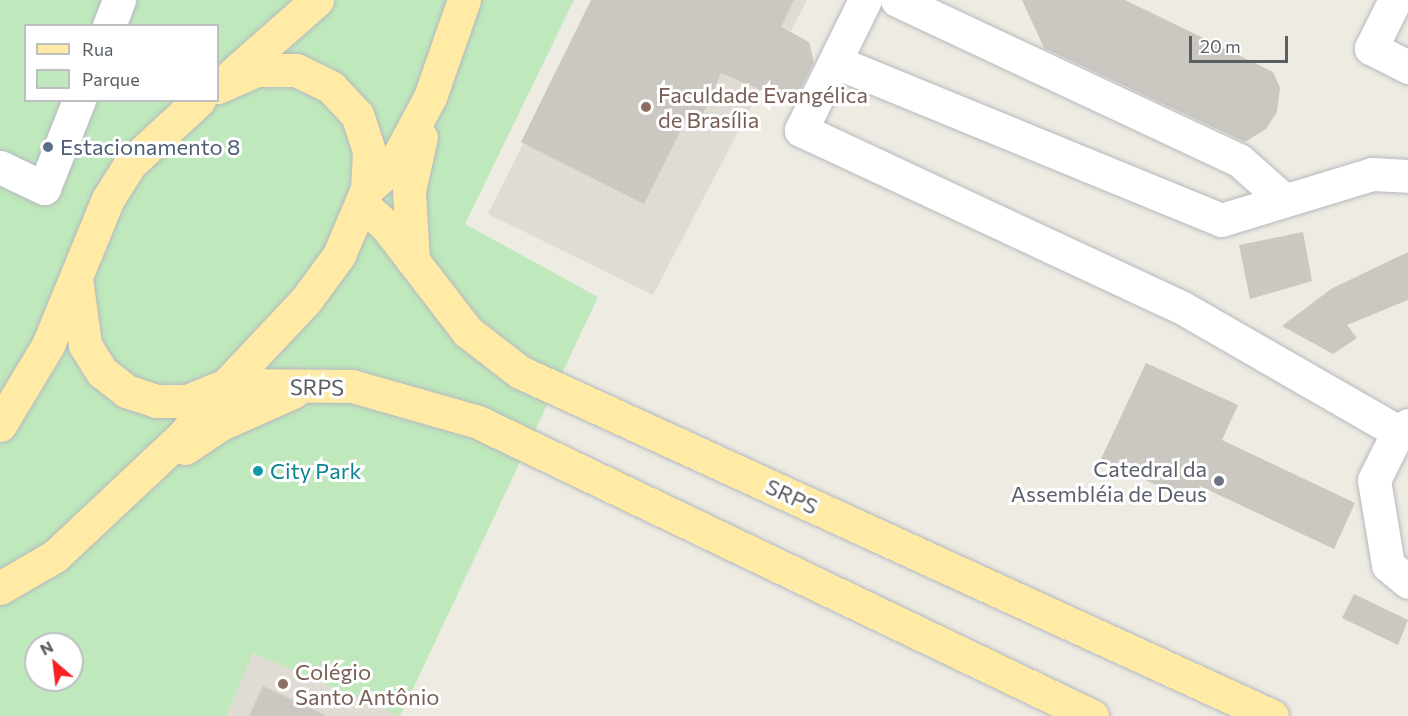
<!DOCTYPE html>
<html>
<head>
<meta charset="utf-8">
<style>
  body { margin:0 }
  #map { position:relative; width:1408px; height:716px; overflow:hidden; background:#eeebe2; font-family:Commissioner,sans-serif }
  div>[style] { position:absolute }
  .education>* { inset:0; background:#e1dcd3 }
  .green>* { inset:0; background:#bfe8bc }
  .building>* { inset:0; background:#cbc7c1 }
  .roads { filter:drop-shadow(0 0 2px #b5b9bd) drop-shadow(0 0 2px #b5b9bd) }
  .minor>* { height:33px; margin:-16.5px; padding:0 16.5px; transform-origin:16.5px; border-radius:16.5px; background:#fff }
  .major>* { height:33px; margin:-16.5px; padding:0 16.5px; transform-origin:16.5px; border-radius:16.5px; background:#ffeaa6 }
  .dots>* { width:16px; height:16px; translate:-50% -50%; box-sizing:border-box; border:3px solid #fff; border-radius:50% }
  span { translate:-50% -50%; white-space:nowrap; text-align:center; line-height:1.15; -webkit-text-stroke:6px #fff; paint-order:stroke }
  .education-label { font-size:22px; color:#785e54 }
  .left { translate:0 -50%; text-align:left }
  .service-label { font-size:22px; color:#4e5e75 }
  .street-label { font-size:22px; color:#5a5f64 }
  .worship-label { font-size:22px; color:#5b616d }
  .right { translate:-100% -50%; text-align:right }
  .culture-label { font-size:22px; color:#0d838f }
  .legend { position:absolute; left:24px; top:24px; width:195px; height:78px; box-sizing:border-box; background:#fff; border:2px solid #bdbfc1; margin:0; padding:8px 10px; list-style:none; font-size:18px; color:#5a5f64 }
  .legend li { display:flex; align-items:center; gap:12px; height:30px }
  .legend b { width:30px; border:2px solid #bdbfc1 }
  .north { position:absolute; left:24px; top:632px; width:60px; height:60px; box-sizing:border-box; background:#fff; border:2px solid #bdbfc1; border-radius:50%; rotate:332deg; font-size:16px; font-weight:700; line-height:24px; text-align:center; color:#5a5f64 }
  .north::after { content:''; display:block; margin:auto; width:21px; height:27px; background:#f62120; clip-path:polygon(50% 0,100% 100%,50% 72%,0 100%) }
  .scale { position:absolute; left:1189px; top:36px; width:99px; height:27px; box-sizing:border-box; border:3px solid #5a5f64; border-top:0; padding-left:8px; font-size:18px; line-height:21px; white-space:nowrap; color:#5a5f64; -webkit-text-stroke:4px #fff; paint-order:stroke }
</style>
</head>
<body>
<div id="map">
  <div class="education">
    <div style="clip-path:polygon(595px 0,807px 0,653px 295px,488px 214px)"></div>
    <div style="clip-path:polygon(252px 653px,401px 716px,226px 716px)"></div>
  </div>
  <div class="green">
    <div style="clip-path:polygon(evenodd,0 0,574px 0,465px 224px,598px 297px,400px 716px,253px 653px,226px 716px,0 716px,0 0,26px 26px,218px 26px,218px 100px,26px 100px,26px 26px,0 0,36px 644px,72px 644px,72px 680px,36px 680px,36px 644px)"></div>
  </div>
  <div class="building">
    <div style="clip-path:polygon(591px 0,794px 0,781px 27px,809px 42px,814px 62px,799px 92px,785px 100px,721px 73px,698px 125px,686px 120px,644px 204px,521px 142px)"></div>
    <div style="clip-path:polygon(1022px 0,1125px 0,1273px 72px,1280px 88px,1277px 112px,1266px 129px,1245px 142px,1044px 48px)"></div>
    <div style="clip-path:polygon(1303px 232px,1312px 281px,1250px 299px,1239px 245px)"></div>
    <div style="clip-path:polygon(1408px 252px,1408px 300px,1347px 325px,1357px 338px,1333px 354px,1282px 326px,1331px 289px)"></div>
    <div style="clip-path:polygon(1146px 363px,1238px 405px,1222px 440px,1355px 503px,1334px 549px,1200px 486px,1192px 502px,1101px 459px)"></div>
    <div style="clip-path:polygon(1354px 594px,1408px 620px,1398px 645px,1342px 618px)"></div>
    <div style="clip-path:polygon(263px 686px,327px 716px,249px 716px)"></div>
  </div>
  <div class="roads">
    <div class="minor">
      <div style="left:865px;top:0;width:145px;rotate:116.2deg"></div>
      <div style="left:801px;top:130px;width:419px;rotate:25deg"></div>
      <div style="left:1181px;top:307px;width:250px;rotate:29.9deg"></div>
      <div style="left:897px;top:0;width:378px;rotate:25.1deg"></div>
      <div style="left:1239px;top:160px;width:59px;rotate:41.6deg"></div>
      <div style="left:1395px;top:0;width:54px;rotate:116.6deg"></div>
      <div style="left:1371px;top:48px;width:42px;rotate:27.2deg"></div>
      <div style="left:109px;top:26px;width:28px;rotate:-69deg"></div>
      <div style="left:836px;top:62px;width:416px;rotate:22.3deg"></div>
      <div style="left:1221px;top:220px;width:158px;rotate:-16.9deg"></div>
      <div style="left:1372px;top:174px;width:36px;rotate:3deg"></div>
      <div style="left:0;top:167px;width:49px;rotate:25.5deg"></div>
      <div style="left:44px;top:188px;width:95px;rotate:-68.3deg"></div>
      <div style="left:1408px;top:425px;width:12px;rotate:145deg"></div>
      <div style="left:1398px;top:432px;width:54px;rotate:116.6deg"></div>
      <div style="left:1374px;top:480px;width:86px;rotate:80.6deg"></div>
      <div style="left:1388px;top:565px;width:26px;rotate:40deg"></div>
    </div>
    <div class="major">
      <div style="left:233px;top:74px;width:112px;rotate:-41.4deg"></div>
      <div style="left:367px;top:189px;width:35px;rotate:-41deg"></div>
      <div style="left:393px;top:166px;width:78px;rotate:-61.8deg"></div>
      <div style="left:430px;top:97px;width:103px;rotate:-70.7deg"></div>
      <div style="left:364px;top:206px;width:31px;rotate:42deg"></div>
      <div style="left:387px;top:227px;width:133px;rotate:52.4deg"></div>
      <div style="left:468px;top:332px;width:66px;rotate:37.6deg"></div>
      <div style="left:520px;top:372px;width:827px;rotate:24.58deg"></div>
      <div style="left:413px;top:261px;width:70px;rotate:-93.3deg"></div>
      <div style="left:409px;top:191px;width:55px;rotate:-77.5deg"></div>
      <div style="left:76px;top:278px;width:68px;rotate:82.3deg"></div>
      <div style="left:85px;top:345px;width:32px;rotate:58deg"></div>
      <div style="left:102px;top:372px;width:31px;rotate:38deg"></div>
      <div style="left:126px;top:391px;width:32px;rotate:18deg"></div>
      <div style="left:156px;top:401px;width:31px"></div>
      <div style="left:187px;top:401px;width:42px;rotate:-22.3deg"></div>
      <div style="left:226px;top:385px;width:117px;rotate:-46.7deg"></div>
      <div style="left:306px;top:300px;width:56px;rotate:-53.7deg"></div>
      <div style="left:339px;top:255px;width:72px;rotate:-67deg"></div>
      <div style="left:367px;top:189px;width:38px;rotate:-87deg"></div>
      <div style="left:369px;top:151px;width:38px;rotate:-108deg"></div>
      <div style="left:357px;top:115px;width:38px;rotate:-133deg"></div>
      <div style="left:331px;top:87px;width:39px;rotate:-154deg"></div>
      <div style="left:296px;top:70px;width:39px;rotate:180deg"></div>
      <div style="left:257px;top:70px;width:43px;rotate:156.4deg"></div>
      <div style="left:226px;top:385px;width:126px;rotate:0.5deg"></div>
      <div style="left:352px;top:386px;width:131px;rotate:15.9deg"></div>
      <div style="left:478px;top:422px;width:681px;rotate:25.59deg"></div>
      <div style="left:0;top:425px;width:93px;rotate:-59deg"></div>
      <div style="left:48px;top:345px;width:158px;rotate:-67.7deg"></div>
      <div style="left:108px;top:199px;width:41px;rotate:-57.8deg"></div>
      <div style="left:130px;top:164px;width:94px;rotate:-42.8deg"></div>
      <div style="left:185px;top:448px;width:43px;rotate:-33.7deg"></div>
      <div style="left:221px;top:424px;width:79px;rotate:-24deg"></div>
      <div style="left:0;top:588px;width:64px;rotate:-30.2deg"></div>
      <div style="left:55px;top:556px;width:178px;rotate:-43.2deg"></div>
      <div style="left:185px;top:434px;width:54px;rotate:-53.3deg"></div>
    </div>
  </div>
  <div class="dots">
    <div style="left:646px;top:107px;background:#8d6e63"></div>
    <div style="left:48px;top:147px;background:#5c6f8a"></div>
    <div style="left:258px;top:471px;background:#0f9aa8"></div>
    <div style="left:1219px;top:481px;background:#6b7280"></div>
    <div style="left:283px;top:684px;background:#8d6e63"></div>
  </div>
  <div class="education-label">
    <span class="left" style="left:658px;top:107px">Faculdade Evangélica<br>de Brasília</span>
    <span class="left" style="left:295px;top:684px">Colégio<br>Santo Antônio</span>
  </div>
  <div class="service-label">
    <span class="left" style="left:60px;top:147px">Estacionamento 8</span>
  </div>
  <div class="street-label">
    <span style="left:317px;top:387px;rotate:1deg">SRPS</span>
    <span style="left:792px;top:496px;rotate:25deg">SRPS</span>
  </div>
  <div class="worship-label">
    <span class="right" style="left:1207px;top:481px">Catedral da<br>Assembléia de Deus</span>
  </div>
  <div class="culture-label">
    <span class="left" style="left:270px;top:471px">City Park</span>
  </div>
  <ul class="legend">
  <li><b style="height:8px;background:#ffeaa6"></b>Rua</li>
  <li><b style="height:16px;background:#bfe8bc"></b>Parque</li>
  </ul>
  <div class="north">N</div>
  <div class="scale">20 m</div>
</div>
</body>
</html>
